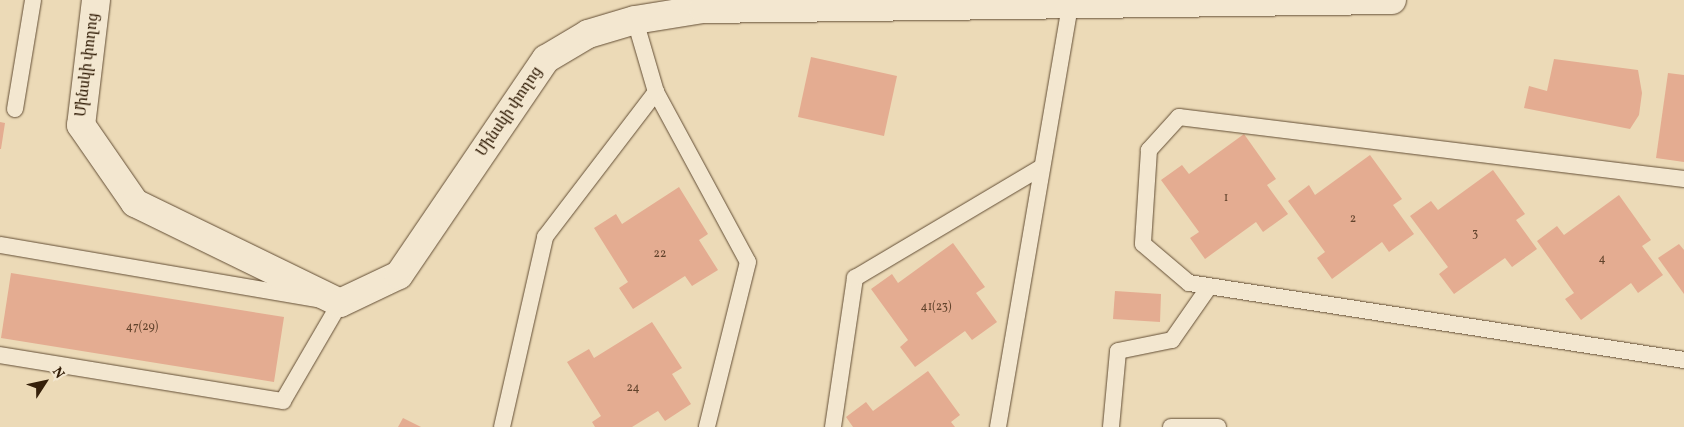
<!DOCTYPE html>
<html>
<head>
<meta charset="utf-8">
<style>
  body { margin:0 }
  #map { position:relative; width:1684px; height:427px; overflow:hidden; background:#ecdab7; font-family:Vollkorn,"Noto Serif Armenian",serif }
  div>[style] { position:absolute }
  .building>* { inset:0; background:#e4ac91 }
  .roads { filter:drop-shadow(0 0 1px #634e35) drop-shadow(0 0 1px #634e35) }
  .service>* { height:16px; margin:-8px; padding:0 8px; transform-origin:8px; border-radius:8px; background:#f3e7d0 }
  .secondary>* { height:28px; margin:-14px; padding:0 14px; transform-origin:14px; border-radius:14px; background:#f3e7d0 }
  span { translate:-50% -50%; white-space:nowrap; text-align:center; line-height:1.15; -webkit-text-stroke:4.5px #f3e7d0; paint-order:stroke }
  .number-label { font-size:12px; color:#61432c }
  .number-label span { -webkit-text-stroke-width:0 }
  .street-label { font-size:15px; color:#35200a }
  .north { position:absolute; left:20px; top:357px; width:50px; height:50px; -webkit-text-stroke:4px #f3e7d0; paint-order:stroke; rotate:55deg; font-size:14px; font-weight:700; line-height:20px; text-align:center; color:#35200a }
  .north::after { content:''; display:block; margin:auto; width:18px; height:22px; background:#35200a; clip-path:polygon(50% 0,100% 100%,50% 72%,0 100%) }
</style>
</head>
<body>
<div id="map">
  <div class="building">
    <div style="clip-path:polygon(811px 57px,897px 76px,884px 136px,798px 117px)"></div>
    <div style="clip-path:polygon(1554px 59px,1638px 70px,1642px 93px,1639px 115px,1630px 129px,1524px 108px,1529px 86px,1547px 91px)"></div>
    <div style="clip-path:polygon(1668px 73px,1684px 75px,1684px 162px,1656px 158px)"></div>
    <div style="clip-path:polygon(0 122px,5px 123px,1px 149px,0 149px)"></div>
    <div style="clip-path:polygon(1244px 134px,1276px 179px,1267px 185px,1288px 214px,1263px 232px,1256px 222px,1205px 259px,1190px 238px,1199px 232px,1161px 180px,1182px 165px,1189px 174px)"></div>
    <div style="clip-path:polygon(1370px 155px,1402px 199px,1393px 205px,1414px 234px,1389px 252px,1382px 242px,1332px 279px,1317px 258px,1325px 252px,1288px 201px,1309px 185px,1315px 195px)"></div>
    <div style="clip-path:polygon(1493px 170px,1525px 214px,1516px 220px,1537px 249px,1512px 267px,1505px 258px,1454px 294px,1439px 274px,1448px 267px,1410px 216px,1431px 201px,1438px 210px)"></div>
    <div style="clip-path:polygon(679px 187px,708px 234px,699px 240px,718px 270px,692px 286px,685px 276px,633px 309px,619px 288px,628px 282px,594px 228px,616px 214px,622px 224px)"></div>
    <div style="clip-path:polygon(1619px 195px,1651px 240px,1642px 246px,1663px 275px,1638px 293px,1631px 283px,1581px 320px,1565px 299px,1574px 293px,1537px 241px,1557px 226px,1564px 235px)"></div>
    <div style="clip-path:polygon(953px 243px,985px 287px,976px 293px,997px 322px,972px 340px,965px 331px,915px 367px,900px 347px,908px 340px,871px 289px,892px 274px,898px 283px)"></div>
    <div style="clip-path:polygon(1679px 244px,1684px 250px,1684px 294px,1658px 258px)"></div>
    <div style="clip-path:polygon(11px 273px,284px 317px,274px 382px,1px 338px)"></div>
    <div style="clip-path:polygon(1115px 291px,1161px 294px,1160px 322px,1113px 319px)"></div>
    <div style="clip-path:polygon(652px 322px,682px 368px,672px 374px,691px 404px,665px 421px,658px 411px,632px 427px,595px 427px,592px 422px,601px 416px,567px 362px,589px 349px,594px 358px)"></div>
    <div style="clip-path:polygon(928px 371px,960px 415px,951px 422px,955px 427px,853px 427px,846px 417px,866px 402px,873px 411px)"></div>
    <div style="clip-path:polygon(403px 418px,421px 427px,398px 427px)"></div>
  </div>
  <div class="roads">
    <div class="service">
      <div style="left:656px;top:92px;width:193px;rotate:61.6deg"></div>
      <div style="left:748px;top:262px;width:170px;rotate:104deg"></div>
      <div style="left:15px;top:109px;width:110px;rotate:-80.6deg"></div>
      <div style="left:1684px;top:179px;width:509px;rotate:-173deg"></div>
      <div style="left:1179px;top:117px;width:45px;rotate:132.3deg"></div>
      <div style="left:1149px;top:150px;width:94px;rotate:93.7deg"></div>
      <div style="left:1143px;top:244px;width:60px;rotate:40.3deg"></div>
      <div style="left:1189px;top:283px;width:501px;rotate:8.84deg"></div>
      <div style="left:0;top:245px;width:345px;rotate:9.7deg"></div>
      <div style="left:340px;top:303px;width:113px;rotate:120.2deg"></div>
      <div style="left:283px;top:401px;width:287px;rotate:-170.8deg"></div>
      <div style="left:502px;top:427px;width:195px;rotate:-77.2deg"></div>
      <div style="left:545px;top:237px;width:183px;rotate:-52.6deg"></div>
      <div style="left:656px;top:92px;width:75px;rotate:-106.3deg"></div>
      <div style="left:833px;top:427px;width:151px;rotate:-81.6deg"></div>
      <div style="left:855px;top:278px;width:217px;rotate:-30.7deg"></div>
      <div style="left:998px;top:427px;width:429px;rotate:-80.3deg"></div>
      <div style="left:1111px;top:427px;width:76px;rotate:-84.7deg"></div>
      <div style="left:1118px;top:351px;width:55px;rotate:-11.5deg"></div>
      <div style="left:1172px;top:340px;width:65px;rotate:-55.1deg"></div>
      <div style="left:1171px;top:427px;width:47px"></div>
    </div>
    <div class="secondary">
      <div style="left:96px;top:0;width:126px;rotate:96.8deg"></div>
      <div style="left:81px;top:125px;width:95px;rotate:55.3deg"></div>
      <div style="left:135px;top:203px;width:228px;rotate:26deg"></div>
      <div style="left:340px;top:303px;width:65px;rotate:-25.4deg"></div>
      <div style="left:399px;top:275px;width:261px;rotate:-55.8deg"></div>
      <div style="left:546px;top:59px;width:49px;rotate:-30.8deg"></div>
      <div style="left:588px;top:34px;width:49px;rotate:-16.6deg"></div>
      <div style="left:635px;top:20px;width:69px;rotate:-9.2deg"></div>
      <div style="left:703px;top:9px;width:689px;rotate:-0.75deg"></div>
    </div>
  </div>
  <div class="number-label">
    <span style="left:1226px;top:199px">1</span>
    <span style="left:1353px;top:220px">2</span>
    <span style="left:1475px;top:235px">3</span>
    <span style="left:660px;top:255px">22</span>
    <span style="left:1602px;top:260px">4</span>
    <span style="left:936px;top:308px">41(23)</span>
    <span style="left:142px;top:328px">47(29)</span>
    <span style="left:633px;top:389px">24</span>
  </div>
  <div class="street-label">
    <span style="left:88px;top:65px;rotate:-83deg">Մինսկի փողոց</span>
    <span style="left:510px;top:112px;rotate:-56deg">Մինսկի փողոց</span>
  </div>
  <div class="north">N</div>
</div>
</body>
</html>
